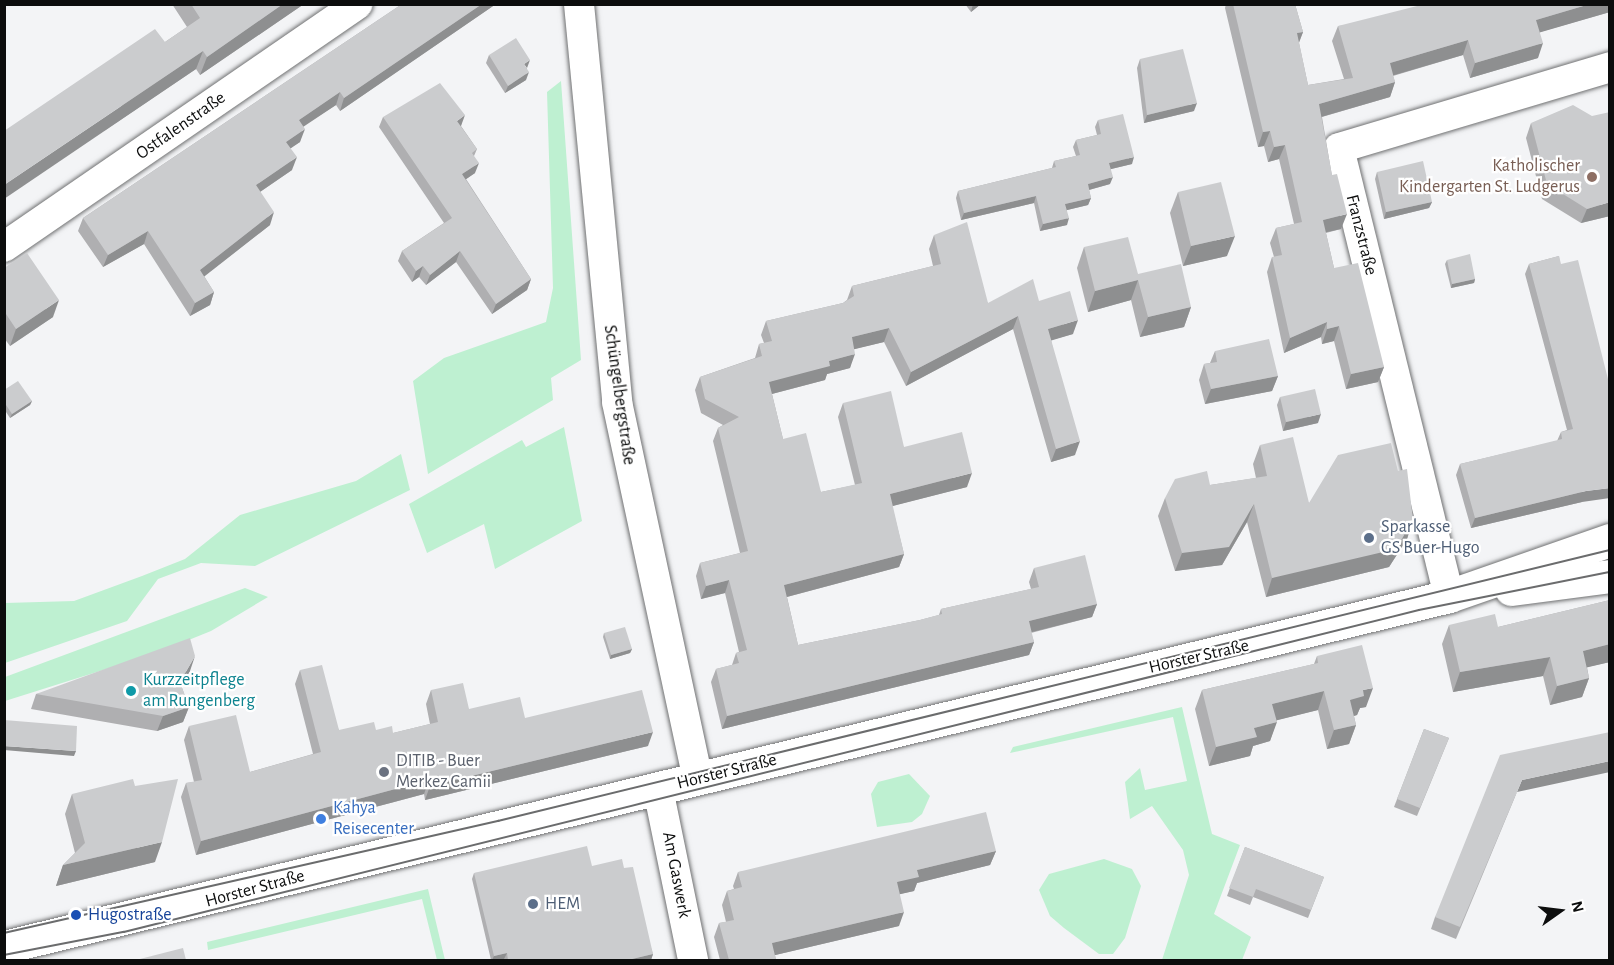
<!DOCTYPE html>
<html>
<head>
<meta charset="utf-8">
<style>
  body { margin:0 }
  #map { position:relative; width:1614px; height:965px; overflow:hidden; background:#f3f4f6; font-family:"Alegreya Sans",sans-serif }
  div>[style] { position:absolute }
  .green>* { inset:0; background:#bef0d1 }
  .roads { filter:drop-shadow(0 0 2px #707172) drop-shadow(0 0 2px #707172) }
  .minor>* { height:30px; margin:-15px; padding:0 15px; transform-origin:15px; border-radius:15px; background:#fff }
  .secondary>* { height:33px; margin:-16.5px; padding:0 16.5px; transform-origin:16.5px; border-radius:16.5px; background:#fff }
  .tram>* { height:1.5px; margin:-0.75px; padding:0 0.75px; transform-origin:0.75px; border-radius:0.75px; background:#6b6c6d }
  .wall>* { inset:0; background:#afafb1 }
  .shaded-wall>* { inset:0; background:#8e8f90 }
  .building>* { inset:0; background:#cbccce }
  .dots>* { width:16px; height:16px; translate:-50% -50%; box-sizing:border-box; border:3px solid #fff; border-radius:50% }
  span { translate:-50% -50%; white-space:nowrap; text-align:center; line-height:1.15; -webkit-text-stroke:4.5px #fff; paint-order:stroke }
  .street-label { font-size:18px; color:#0c0d0d }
  .education-label { font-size:18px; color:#785e54 }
  .right { translate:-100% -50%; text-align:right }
  .service-label { font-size:18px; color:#4e5e75 }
  .left { translate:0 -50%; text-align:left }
  .culture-label { font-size:18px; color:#0d838f }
  .worship-label { font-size:18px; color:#5b616d }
  .shop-label { font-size:18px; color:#366cbe }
  .transit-label { font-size:18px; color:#164399 }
  .frame { position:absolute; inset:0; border:6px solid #0c0d0d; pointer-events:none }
  .north { position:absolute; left:1530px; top:881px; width:60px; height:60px; -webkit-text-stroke:4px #fff; paint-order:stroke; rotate:76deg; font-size:16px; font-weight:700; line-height:24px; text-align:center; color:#0c0d0d }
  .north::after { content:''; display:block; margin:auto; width:21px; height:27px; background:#0c0d0d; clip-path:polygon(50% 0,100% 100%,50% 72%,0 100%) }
</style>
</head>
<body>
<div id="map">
  <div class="green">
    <div style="clip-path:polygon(561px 81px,581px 360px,551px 378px,553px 400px,428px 474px,413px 381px,444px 358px,546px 322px,553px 288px,547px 92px)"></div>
    <div style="clip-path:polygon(564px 427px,582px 521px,495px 569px,484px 524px,427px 553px,409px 504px,522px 440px,526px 447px)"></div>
    <div style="clip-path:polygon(401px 454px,410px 490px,255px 566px,201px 563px,158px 579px,127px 621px,5px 663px,5px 603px,74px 601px,142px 576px,185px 559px,240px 515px,356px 481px)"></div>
    <div style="clip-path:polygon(245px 588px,268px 597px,211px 631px,154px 654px,5px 701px,5px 677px)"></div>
    <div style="clip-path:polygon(1182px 707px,1212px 834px,1240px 845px,1214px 914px,1251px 937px,1242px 960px,1162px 960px,1189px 875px,1183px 850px,1152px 806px,1130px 819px,1125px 782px,1140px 768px,1145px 790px,1187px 781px,1173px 717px,1010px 753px,1013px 747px)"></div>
    <div style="clip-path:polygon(909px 774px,930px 796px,922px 814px,912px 822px,877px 827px,871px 794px,878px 782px)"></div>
    <div style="clip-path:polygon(1104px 859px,1132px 869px,1141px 886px,1125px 938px,1113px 954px,1099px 954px,1064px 928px,1050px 916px,1039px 890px,1049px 874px)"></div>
    <div style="clip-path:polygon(428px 889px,445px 960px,437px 960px,422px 899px,208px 950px,207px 942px)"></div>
  </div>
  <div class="roads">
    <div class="minor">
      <div style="left:579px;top:4px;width:400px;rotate:84.5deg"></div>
      <div style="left:617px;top:402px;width:386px;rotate:77.9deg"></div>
      <div style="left:4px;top:247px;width:429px;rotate:-34.5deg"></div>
      <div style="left:1449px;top:596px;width:461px;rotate:-103.8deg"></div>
      <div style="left:1339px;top:148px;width:283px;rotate:-16.6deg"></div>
      <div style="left:658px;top:789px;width:175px;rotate:78.4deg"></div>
    </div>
    <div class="secondary">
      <div style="left:1511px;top:589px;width:100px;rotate:-7.5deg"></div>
      <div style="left:4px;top:947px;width:1487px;rotate:-13.65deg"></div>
      <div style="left:1449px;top:596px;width:170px;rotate:-19.2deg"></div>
    </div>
  </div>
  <div class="tram">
    <div style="left:4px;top:933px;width:507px;rotate:-12.77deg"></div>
    <div style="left:498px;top:821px;width:1145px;rotate:-13.7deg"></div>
    <div style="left:4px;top:955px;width:122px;rotate:-10.9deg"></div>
    <div style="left:124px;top:932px;width:1334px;rotate:-13.96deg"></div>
    <div style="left:1419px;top:610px;width:195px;rotate:-11.3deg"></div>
  </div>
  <div class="wall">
    <div style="clip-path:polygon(172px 4px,304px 4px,200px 75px,196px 69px,104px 131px,165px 42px,187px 27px)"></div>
    <div style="clip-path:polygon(402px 4px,496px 4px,340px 111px,336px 105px,303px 126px,300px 142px,290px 148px,292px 170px,260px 192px,270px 225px,204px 276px,214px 292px,210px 305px,190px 316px,144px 244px,103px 267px,78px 231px,83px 218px)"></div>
    <div style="clip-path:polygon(965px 4px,981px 4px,971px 12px)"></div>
    <div style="clip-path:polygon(1226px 4px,1295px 4px,1303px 32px,1299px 43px,1308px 85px,1344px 79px,1332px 41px,1338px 26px,1610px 4px,1610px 12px,1540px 32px,1538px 58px,1470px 78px,1463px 55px,1393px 76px,1395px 82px,1390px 97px,1322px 117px,1341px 229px,1326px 233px,1334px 268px,1384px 367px,1378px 382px,1346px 389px,1334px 341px,1322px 344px,1321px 337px,1284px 353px,1267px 272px,1272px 257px,1274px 257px,1270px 243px,1276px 228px,1294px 224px,1279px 159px,1268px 162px,1264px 146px,1258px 147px,1225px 8px)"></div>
    <div style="clip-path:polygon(489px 55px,527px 68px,526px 80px,505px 93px,486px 63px)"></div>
    <div style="clip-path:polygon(1140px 59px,1194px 111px,1144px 123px,1137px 68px)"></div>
    <div style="clip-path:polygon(383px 117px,461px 126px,477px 149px,474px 156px,475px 173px,466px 179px,531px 279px,527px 290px,492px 314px,456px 262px,426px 285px,419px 277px,412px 282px,398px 261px,402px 251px,444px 223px,379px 127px)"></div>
    <div style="clip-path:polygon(1098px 120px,1132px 164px,1111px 169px,1110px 184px,1089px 190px,1091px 198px,1088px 205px,1067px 210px,1067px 225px,1040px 231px,1034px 203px,961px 220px,956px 198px,958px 191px,1052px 168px,1054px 161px,1076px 156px,1073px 147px,1076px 140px,1097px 135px,1095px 127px)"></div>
    <div style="clip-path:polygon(1531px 123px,1610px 216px,1581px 223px,1542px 199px,1526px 138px)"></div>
    <div style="clip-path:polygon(1377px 172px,1432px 202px,1429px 208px,1384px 219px,1375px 179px)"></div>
    <div style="clip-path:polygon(1178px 192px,1227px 256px,1183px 266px,1170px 213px)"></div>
    <div style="clip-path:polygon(934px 235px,988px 303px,1039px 301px,1073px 334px,1051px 340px,1075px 455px,1051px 462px,1013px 329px,906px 386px,884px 342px,854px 349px,850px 368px,827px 374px,825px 380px,772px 394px,783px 439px,821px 492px,855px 485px,838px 417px,843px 403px,904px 447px,967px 487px,892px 506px,904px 554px,899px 567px,787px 597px,798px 645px,920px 620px,939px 615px,941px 609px,1031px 589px,1029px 582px,1034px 568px,1097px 604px,1092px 617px,1031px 633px,1034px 642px,1029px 655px,722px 729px,711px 682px,716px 669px,732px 665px,736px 653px,739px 652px,725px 593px,701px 599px,696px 576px,700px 563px,740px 553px,713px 441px,718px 428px,723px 425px,701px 413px,695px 390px,700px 377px,755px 358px,759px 344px,764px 343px,761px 335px,766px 321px,843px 303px,847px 300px,852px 286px,933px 266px,929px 249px)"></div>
    <div style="clip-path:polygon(1084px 247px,1138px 274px,1191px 307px,1184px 327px,1140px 337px,1131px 300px,1088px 312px,1077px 268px)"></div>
    <div style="clip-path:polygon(1559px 256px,1582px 502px,1471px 528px,1456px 475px,1460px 464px,1557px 441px,1561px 432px,1567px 430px,1525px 274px,1529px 264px)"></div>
    <div style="clip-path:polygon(1447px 260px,1475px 279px,1474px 283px,1451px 288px,1445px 264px)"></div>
    <div style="clip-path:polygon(4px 268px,53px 317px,10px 346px,4px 338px)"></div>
    <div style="clip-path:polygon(1215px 351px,1278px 376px,1272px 391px,1205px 404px,1199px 380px,1204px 364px,1210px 363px)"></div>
    <div style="clip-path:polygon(4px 390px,32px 401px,30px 405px,10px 418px,4px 409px)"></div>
    <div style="clip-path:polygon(1280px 397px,1318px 423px,1283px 431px,1277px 405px)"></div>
    <div style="clip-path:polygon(1260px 445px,1309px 503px,1398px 471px,1413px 520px,1407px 539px,1389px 567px,1266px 597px,1247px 522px,1222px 565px,1175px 571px,1158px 516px,1165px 498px,1210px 485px,1256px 478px,1253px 464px)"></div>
    <div style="clip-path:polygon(1610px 600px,1610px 662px,1587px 667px,1589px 678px,1582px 697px,1550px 705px,1543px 676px,1453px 692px,1442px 644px,1449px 625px,1498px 627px)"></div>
    <div style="clip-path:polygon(604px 633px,632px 649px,630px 653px,610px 659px,603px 637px)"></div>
    <div style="clip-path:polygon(1317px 656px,1366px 707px,1360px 708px,1357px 715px,1354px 716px,1356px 725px,1349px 744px,1327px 749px,1318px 710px,1277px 720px,1270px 741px,1253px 746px,1250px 756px,1209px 766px,1195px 709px,1202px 690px,1314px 664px)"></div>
    <div style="clip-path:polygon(300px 670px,339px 730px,376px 730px,393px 733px,430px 724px,426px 704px,431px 690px,469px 709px,525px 718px,648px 746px,425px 800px,424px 794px,196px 855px,181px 797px,186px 783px,194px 782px,184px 740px,189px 726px,250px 772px,313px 754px,295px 684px)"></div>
    <div style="clip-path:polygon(190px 671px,181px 685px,189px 707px,183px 722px,157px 731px,31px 709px,36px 694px)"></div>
    <div style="clip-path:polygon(1424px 729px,1449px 738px,1417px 816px,1394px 807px)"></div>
    <div style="clip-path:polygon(1517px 792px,1456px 939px,1431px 929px,1435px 917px)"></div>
    <div style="clip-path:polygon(72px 794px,155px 862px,56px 886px,63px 865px,75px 853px,65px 814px)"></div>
    <div style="clip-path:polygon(1245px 847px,1324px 877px,1308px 918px,1253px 897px,1250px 905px,1227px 896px)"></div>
    <div style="clip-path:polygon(996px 851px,990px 865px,917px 883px,914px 891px,900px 894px,899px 926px,775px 955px,776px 960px,720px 960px,714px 937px,719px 923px,726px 922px,722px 905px,727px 891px,734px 889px,733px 886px,738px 872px)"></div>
    <div style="clip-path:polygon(592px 866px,624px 868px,653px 954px,651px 960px,505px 960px,504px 959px,491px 960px,472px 879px,474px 873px)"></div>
  </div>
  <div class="shaded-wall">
    <div style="clip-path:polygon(283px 4px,304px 4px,200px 75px,207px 57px)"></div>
    <div style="clip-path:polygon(482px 4px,496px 4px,340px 111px,344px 98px)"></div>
    <div style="clip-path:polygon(973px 4px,981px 4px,971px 12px)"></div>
    <div style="clip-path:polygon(1590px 4px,1610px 4px,1610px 12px,1531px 35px,1536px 20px)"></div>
    <div style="clip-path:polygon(1303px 32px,1297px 47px,1297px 33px)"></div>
    <div style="clip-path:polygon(1468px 40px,1463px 55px,1384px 78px,1390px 63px)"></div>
    <div style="clip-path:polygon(1543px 43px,1538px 58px,1470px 78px,1475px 63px)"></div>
    <div style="clip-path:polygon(203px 51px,196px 69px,4px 199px,4px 185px)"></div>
    <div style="clip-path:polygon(530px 60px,527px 68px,524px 64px)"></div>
    <div style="clip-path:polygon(529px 72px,526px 80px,505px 93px,508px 86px)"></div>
    <div style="clip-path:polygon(1395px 82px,1390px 97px,1314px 119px,1319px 104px)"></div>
    <div style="clip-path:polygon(340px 92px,336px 105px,294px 133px,299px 120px)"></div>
    <div style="clip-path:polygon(1197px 103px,1194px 111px,1144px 123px,1147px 115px)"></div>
    <div style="clip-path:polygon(465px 115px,461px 126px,454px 131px,457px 121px)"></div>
    <div style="clip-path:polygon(305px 129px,300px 142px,281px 155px,286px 142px)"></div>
    <div style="clip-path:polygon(1270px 131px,1264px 146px,1258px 147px,1263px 132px)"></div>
    <div style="clip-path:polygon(1285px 145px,1279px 159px,1268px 162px,1274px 147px)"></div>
    <div style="clip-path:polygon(297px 157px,292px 170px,251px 198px,256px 185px)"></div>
    <div style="clip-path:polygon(1134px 157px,1132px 164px,1107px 170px,1109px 163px)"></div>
    <div style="clip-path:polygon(479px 163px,475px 173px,459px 184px,462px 174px)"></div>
    <div style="clip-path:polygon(1113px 177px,1110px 184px,1085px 191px,1088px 184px)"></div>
    <div style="clip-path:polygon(1036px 196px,1034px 203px,961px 220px,964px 213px)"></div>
    <div style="clip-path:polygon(1091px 198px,1088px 205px,1063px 211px,1065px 204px)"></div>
    <div style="clip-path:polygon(1432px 202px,1429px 208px,1384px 219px,1386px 212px)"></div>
    <div style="clip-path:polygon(1610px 202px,1610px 216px,1581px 223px,1587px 209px)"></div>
    <div style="clip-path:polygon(274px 212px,270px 225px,196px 283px,200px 270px)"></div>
    <div style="clip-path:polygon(1347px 214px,1341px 229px,1318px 234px,1323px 220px)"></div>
    <div style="clip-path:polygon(1069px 218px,1067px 225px,1040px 231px,1043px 224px)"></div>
    <div style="clip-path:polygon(148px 231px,144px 244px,103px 267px,108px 255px)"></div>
    <div style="clip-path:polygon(1235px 236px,1227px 256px,1183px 266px,1191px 246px)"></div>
    <div style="clip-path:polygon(460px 251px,456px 262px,426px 285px,430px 275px)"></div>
    <div style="clip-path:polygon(423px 266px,419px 277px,412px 282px,416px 271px)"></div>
    <div style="clip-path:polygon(531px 279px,527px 290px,492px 314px,496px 304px)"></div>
    <div style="clip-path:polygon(1475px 279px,1474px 283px,1451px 288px,1452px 284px)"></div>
    <div style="clip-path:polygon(1138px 280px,1131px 300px,1088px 312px,1095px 291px)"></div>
    <div style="clip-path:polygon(214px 292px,210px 305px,190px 316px,195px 303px)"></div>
    <div style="clip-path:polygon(59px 300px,53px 317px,10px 346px,16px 329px)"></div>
    <div style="clip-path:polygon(1191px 307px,1184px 327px,1140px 337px,1148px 317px)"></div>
    <div style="clip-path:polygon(1018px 316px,1013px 329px,906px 386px,911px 372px)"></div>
    <div style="clip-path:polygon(1078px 320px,1073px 334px,1043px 343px,1048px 329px)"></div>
    <div style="clip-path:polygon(1327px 322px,1321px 337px,1284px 353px,1290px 338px)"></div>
    <div style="clip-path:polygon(1339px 326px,1334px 341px,1322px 344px,1327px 329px)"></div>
    <div style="clip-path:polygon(889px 328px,884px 342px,847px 351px,852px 337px)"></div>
    <div style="clip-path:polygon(855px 354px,850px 368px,827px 374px,825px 380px,764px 396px,769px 382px,829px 361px)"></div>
    <div style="clip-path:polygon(1384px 367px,1378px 382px,1346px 389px,1351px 374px)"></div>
    <div style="clip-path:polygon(1278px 376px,1272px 391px,1205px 404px,1211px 389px)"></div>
    <div style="clip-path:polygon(32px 401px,30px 405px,10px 418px,12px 414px)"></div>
    <div style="clip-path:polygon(1321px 414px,1318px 423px,1283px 431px,1286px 422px)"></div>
    <div style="clip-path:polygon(1080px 441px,1075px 455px,1051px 462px,1056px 449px)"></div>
    <div style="clip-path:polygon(972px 473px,967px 487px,885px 508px,890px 494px)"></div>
    <div style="clip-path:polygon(1610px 488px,1610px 498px,1582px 502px,1471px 528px,1475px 518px,1586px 491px)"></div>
    <div style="clip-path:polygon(1254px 504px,1247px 522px,1222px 565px,1175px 571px,1182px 553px)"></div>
    <div style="clip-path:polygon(1413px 520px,1407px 539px,1389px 567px,1266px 597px,1272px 578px)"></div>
    <div style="clip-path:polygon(904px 554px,899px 567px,779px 599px,784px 585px)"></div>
    <div style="clip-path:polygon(729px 580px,725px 593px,701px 599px,706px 586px)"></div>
    <div style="clip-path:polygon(1097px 604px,1092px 617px,1024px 634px,1029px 621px)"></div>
    <div style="clip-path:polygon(1034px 642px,1029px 655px,722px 729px,727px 716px)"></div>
    <div style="clip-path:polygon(1610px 644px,1610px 662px,1576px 670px,1583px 651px)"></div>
    <div style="clip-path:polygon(632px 649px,630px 653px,610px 659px,611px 655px)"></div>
    <div style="clip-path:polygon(195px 656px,190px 671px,174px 697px,180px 682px)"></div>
    <div style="clip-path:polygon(1550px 657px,1543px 676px,1453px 692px,1460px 672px)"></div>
    <div style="clip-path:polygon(1589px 678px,1582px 697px,1550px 705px,1557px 686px)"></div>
    <div style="clip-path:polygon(1373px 688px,1366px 707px,1360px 708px,1357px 715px,1343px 719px,1350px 700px,1363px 690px)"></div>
    <div style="clip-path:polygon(1324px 691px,1318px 710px,1266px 723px,1272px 704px)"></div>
    <div style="clip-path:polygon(189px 707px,183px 722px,157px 731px,163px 716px)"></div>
    <div style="clip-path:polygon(1277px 722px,1270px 741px,1253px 746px,1250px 756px,1209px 766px,1216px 747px,1254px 728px)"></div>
    <div style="clip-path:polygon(1356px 725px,1349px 744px,1327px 749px,1334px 730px)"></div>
    <div style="clip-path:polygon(653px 732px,648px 746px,425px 800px,430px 786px)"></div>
    <div style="clip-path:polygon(4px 746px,76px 751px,74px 756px,4px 750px)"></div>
    <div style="clip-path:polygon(1610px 761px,1610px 772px,1517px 792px,1456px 939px,1522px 780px)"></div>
    <div style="clip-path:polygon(429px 780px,424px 794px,196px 855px,201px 841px)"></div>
    <div style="clip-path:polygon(162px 842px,155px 862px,56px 886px,63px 865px)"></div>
    <div style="clip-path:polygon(996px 851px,990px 865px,917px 883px,914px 891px,892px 896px,897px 882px,917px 870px)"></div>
    <div style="clip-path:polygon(904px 912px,899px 926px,767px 957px,772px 943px)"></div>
    <div style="clip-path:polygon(507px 953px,504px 959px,492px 960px,494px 956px)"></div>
    <div style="clip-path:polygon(653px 954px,651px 960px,628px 960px)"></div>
  </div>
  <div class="building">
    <div style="clip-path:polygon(191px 4px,283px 4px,207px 57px,203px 51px,4px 185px,4px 131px,155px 29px,165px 42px,200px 18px)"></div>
    <div style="clip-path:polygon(402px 4px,482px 4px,344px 98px,340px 92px,299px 120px,305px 129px,286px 142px,297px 157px,256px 185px,274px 212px,200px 270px,214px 292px,195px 303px,148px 231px,108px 255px,83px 218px)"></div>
    <div style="clip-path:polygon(1233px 4px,1295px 4px,1303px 32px,1297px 33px,1308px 85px,1353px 78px,1338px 26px,1425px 4px,1590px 4px,1536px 20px,1543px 43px,1475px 63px,1468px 40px,1390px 63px,1395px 82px,1319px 104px,1332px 175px,1337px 174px,1347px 214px,1323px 220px,1334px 268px,1358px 263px,1384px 367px,1351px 374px,1339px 326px,1327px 329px,1327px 322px,1290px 338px,1272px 257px,1282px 255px,1276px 228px,1302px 222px,1285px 145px,1274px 147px,1270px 131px,1263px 132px)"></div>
    <div style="clip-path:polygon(516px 38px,530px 60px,524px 64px,529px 72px,508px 86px,489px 55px)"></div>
    <div style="clip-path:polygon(1183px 49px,1197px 103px,1147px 115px,1140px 59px)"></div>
    <div style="clip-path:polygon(440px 83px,465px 115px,457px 121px,477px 149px,472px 153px,479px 163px,462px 174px,531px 279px,496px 304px,460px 251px,430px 275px,423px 266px,416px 271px,402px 251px,452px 218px,383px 117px)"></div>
    <div style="clip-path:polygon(1573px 105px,1592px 116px,1610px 112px,1610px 202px,1587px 209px,1547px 184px,1531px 123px)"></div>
    <div style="clip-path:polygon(1123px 114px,1134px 157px,1109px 163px,1113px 177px,1088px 184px,1091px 198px,1065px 204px,1069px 218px,1043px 224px,1036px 196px,964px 213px,958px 191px,1056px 167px,1054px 161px,1080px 155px,1076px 140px,1101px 134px,1098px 120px)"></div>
    <div style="clip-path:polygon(1423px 161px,1432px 202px,1386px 212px,1377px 172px)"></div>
    <div style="clip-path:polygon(1221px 182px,1235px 236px,1191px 246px,1178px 192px)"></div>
    <div style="clip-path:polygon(967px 222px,988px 303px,1033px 279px,1039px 301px,1070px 291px,1078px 320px,1048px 329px,1080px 441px,1056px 449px,1018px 316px,911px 372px,889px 328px,852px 337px,855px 354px,829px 361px,830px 366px,769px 382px,783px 439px,806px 433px,821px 492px,862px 483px,843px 403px,891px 391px,904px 447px,962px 432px,972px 473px,890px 494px,904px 554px,784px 585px,798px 645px,920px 620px,942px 614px,941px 609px,1039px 587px,1034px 568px,1085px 555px,1097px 604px,1029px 621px,1034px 642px,727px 716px,716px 669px,739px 663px,736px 653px,747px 650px,729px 580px,706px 586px,700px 563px,748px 551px,718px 428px,739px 417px,705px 399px,700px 377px,762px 356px,759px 344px,772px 341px,766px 321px,843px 303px,854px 296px,852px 286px,941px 264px,934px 235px)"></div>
    <div style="clip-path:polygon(1128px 237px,1138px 274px,1181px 264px,1191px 307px,1148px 317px,1138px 280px,1095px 291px,1084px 247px)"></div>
    <div style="clip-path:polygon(27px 253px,59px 300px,16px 329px,6px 314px,4px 315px,4px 268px)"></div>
    <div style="clip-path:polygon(1470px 254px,1475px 279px,1452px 284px,1447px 260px)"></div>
    <div style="clip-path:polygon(1559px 256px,1561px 264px,1578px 260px,1610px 387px,1610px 488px,1586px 491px,1475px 518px,1460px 464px,1562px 439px,1561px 432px,1573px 429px,1529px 264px)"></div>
    <div style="clip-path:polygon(1269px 339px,1278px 376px,1211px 389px,1204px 364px,1217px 362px,1215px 351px)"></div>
    <div style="clip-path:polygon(18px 381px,32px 401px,12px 414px,4px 402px,4px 390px)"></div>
    <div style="clip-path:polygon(1315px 389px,1321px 414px,1286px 422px,1280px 397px)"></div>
    <div style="clip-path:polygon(1293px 437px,1309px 503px,1338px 455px,1391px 443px,1398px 471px,1407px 469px,1413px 520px,1396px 549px,1272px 578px,1254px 504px,1229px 547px,1182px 553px,1165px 498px,1175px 479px,1207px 471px,1210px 485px,1267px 476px,1260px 445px)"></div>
    <div style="clip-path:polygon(1610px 600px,1610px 644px,1583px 651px,1589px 678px,1557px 686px,1550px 657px,1460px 672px,1449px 625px,1495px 614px,1498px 627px)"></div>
    <div style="clip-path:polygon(625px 627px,632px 649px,611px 655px,604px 633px)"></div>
    <div style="clip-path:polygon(190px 638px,195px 656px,180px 682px,189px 707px,163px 716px,36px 694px)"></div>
    <div style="clip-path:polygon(1362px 645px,1373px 688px,1363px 690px,1364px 696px,1350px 700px,1356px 725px,1334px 730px,1324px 691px,1272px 704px,1277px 722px,1254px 728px,1257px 737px,1216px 747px,1202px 690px,1318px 663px,1317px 656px)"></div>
    <div style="clip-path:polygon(322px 665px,339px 730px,374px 722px,376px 730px,392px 726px,393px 733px,438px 722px,431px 690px,463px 683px,469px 709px,520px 697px,525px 718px,642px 690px,653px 732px,430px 786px,429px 780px,201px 841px,186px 783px,202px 780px,189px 726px,236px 715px,250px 772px,321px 752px,300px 670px)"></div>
    <div style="clip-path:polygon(4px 720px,77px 726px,76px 751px,4px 746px)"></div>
    <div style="clip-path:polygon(1424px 729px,1449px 738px,1420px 808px,1397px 799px)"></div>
    <div style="clip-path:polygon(1610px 732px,1610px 761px,1522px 780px,1460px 927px,1435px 917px,1500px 755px)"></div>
    <div style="clip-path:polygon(133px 779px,135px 786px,178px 779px,162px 842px,63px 865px,85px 843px,72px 794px)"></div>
    <div style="clip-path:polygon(986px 812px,996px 851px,917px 870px,919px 877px,897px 882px,904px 912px,772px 943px,776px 960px,729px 960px,719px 923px,734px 920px,727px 891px,742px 887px,738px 872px)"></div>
    <div style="clip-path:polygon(587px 846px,592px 866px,622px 859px,624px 868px,633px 867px,653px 954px,628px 960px,508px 960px,507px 953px,494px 956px,474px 873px)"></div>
    <div style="clip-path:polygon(1245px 847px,1324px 877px,1311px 910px,1256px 889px,1253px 897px,1229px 888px)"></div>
    <div style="clip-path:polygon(183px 948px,186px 960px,136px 960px)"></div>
  </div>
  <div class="dots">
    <div style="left:1592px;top:177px;background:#8d6e63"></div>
    <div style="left:1369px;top:538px;background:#5c6f8a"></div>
    <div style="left:131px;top:691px;background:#0f9aa8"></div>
    <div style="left:384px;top:772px;background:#6b7280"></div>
    <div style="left:321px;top:819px;background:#3f7fe0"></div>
    <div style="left:533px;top:904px;background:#5c6f8a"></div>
    <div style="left:76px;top:915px;background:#1a4fb4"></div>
  </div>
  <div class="street-label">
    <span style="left:181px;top:126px;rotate:-35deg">Ostfalenstraße</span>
    <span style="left:1361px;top:235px;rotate:76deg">Franzstraße</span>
    <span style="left:619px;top:395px;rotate:82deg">Schüngelbergstraße</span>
    <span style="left:1199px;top:657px;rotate:-13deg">Horster Straße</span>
    <span style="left:727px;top:772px;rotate:-14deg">Horster Straße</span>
    <span style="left:676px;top:875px;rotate:79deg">Am Gaswerk</span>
    <span style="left:255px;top:889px;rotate:-15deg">Horster Straße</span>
  </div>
  <div class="education-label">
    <span class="right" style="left:1580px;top:177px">Katholischer<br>Kindergarten St. Ludgerus</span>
  </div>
  <div class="service-label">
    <span class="left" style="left:1381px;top:538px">Sparkasse<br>GS Buer-Hugo</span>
    <span class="left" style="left:545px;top:904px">HEM</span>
  </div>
  <div class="culture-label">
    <span class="left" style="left:143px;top:691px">Kurzzeitpflege<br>am Rungenberg</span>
  </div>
  <div class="worship-label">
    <span class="left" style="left:396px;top:772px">DITIB - Buer<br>Merkez Camii</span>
  </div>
  <div class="shop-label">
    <span class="left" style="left:333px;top:819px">Kahya<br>Reisecenter</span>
  </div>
  <div class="transit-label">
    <span class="left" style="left:88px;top:915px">Hugostraße</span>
  </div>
  <div class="frame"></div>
  <div class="north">N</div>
</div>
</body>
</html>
